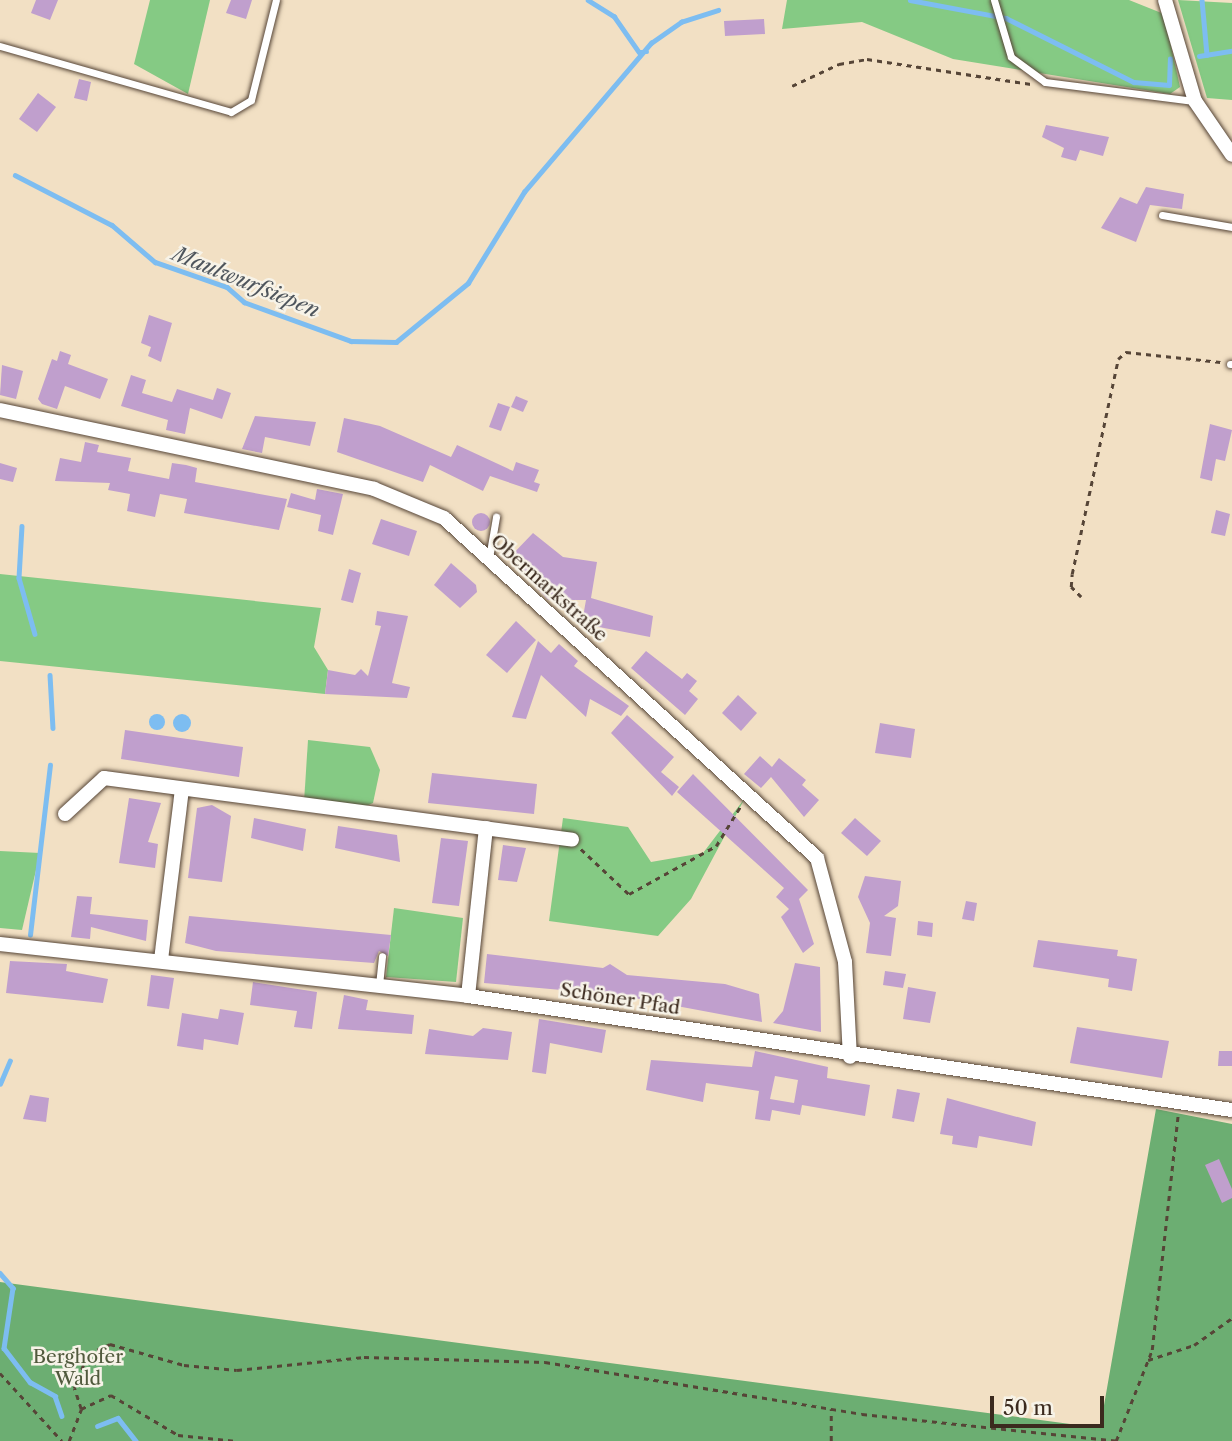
<!DOCTYPE html>
<html>
<head>
<meta charset="utf-8">
<style>
  body { margin:0 }
  #map { position:relative; width:1232px; height:1441px; overflow:hidden; background:#f2e0c4; font-family:"Libre Caslon Text",serif }
  div>[style] { position:absolute }
  .green>* { inset:0; background:#85ca84 }
  .forest>* { inset:0; background:#6cae72 }
  .water>* { inset:0; background:#7dbdf1 }
  .round { border-radius:50% }
  .stream>* { height:4.5px; margin:-2.25px; padding:0 2.25px; transform-origin:2.25px; border-radius:2.25px; background:#7dbdf1 }
  .building>* { inset:0; background:#c09fcd }
  .path>* { height:2.5px; margin-top:-1.25px; transform-origin:0; background:repeating-linear-gradient(90deg,#564537 0 5px,transparent 0 10px) }
  .roads { filter:drop-shadow(0 0 2px #564537) drop-shadow(0 0 2px #564537) }
  .lane>* { height:7px; margin:-3.5px; padding:0 3.5px; transform-origin:3.5px; border-radius:3.5px; background:#fff }
  .street>* { height:14px; margin:-7px; padding:0 7px; transform-origin:7px; border-radius:7px; background:#fff }
  span { translate:-50% -50%; white-space:nowrap; text-align:center; line-height:1.15; -webkit-text-stroke:5px #f7f3e8; paint-order:stroke }
  .street-label { font-size:19px; color:#3b2a1e }
  .park-label { font-size:19px; color:#515a3d }
  .water-label { font-size:21px; color:#4f565d; font-style:italic }
  .scale { position:absolute; left:990px; top:1396px; width:114px; height:32px; box-sizing:border-box; border:4px solid #3b2a1e; border-top:0; padding-left:9px; font-size:21px; line-height:24px; white-space:nowrap; color:#3b2a1e; -webkit-text-stroke:5px #f7f3e8; paint-order:stroke }
</style>
</head>
<body>
<div id="map">
  <div class="green">
    <div style="clip-path:polygon(150px 0,210px 0,188px 94px,134px 64px)"></div>
    <div style="clip-path:polygon(787px 0,1129px 0,1164px 14px,1180px 87px,1170px 94px,953px 59px,862px 22px,782px 29px)"></div>
    <div style="clip-path:polygon(1178px 0,1232px 3px,1232px 100px,1207px 98px)"></div>
    <div style="clip-path:polygon(0 574px,321px 608px,314px 647px,328px 670px,325px 694px,0 661px)"></div>
    <div style="clip-path:polygon(308px 740px,370px 747px,380px 770px,373px 803px,359px 809px,304px 802px)"></div>
    <div style="clip-path:polygon(745px 798px,691px 899px,658px 936px,549px 921px,563px 818px,628px 827px,651px 862px,703px 853px)"></div>
    <div style="clip-path:polygon(0 851px,40px 853px,22px 930px,0 928px)"></div>
    <div style="clip-path:polygon(394px 908px,463px 918px,456px 982px,386px 977px)"></div>
  </div>
  <div class="forest">
    <div style="clip-path:polygon(1156px 1109px,1232px 1124px,1232px 1441px,0 1441px,0 1282px,1100px 1428px)"></div>
  </div>
  <div class="water">
    <div class="round" style="left:149px;top:714px;width:16px;height:16px"></div>
    <div class="round" style="left:173px;top:714px;width:18px;height:18px"></div>
  </div>
  <div class="stream">
    <div style="left:588px;top:0;width:31px;rotate:32deg"></div>
    <div style="left:614px;top:16px;width:44px;rotate:55.2deg"></div>
    <div style="left:639px;top:52px;width:8px"></div>
    <div style="left:910px;top:0;width:98px;rotate:10.6deg"></div>
    <div style="left:1006px;top:18px;width:143px;rotate:26.6deg"></div>
    <div style="left:1134px;top:82px;width:35px;rotate:5deg"></div>
    <div style="left:1169px;top:85px;width:26px;rotate:-88deg"></div>
    <div style="left:1202px;top:0;width:55px;rotate:84.8deg"></div>
    <div style="left:1199px;top:56px;width:33px;rotate:-9deg"></div>
    <div style="left:15px;top:175px;width:109px;rotate:27.3deg"></div>
    <div style="left:112px;top:225px;width:57px;rotate:40.7deg"></div>
    <div style="left:155px;top:262px;width:76px;rotate:19.1deg"></div>
    <div style="left:227px;top:287px;width:23px;rotate:41deg"></div>
    <div style="left:244px;top:302px;width:114px;rotate:20deg"></div>
    <div style="left:351px;top:341px;width:45px;rotate:1.3deg"></div>
    <div style="left:396px;top:342px;width:93px;rotate:-39.3deg"></div>
    <div style="left:468px;top:283px;width:107px;rotate:-58.4deg"></div>
    <div style="left:524px;top:192px;width:196px;rotate:-49.6deg"></div>
    <div style="left:651px;top:43px;width:37px;rotate:-35deg"></div>
    <div style="left:681px;top:22px;width:39px;rotate:-18deg"></div>
    <div style="left:22px;top:526px;width:52px;rotate:93.3deg"></div>
    <div style="left:19px;top:578px;width:58px;rotate:74.1deg"></div>
    <div style="left:50px;top:675px;width:53px;rotate:86.8deg"></div>
    <div style="left:30px;top:935px;width:171px;rotate:-83.3deg"></div>
    <div style="left:0;top:1084px;width:25px;rotate:-67deg"></div>
    <div style="left:0;top:1273px;width:20px;rotate:49deg"></div>
    <div style="left:13px;top:1288px;width:61px;rotate:98.5deg"></div>
    <div style="left:4px;top:1348px;width:43px;rotate:52.6deg"></div>
    <div style="left:30px;top:1382px;width:29px;rotate:29deg"></div>
    <div style="left:55px;top:1396px;width:21px;rotate:71deg"></div>
    <div style="left:97px;top:1426px;width:22px;rotate:-21deg"></div>
    <div style="left:118px;top:1418px;width:29px;rotate:52deg"></div>
  </div>
  <div class="building">
    <div style="clip-path:polygon(36px 0,58px 0,50px 20px,31px 13px)"></div>
    <div style="clip-path:polygon(231px 0,252px 0,246px 19px,226px 13px)"></div>
    <div style="clip-path:polygon(764px 19px,765px 34px,725px 36px,724px 21px)"></div>
    <div style="clip-path:polygon(79px 79px,91px 82px,87px 101px,74px 98px)"></div>
    <div style="clip-path:polygon(38px 93px,56px 107px,37px 132px,19px 119px)"></div>
    <div style="clip-path:polygon(1046px 125px,1109px 137px,1103px 156px,1080px 150px,1076px 161px,1061px 157px,1064px 148px,1042px 137px)"></div>
    <div style="clip-path:polygon(1146px 187px,1184px 194px,1182px 209px,1150px 205px,1136px 242px,1101px 228px,1120px 197px,1137px 204px)"></div>
    <div style="clip-path:polygon(149px 315px,172px 323px,161px 362px,148px 356px,151px 347px,141px 343px)"></div>
    <div style="clip-path:polygon(60px 351px,71px 355px,68px 364px,108px 379px,100px 399px,65px 386px,57px 409px,42px 404px,38px 399px,52px 359px,57px 361px)"></div>
    <div style="clip-path:polygon(2px 365px,23px 371px,16px 399px,0 395px)"></div>
    <div style="clip-path:polygon(131px 375px,146px 380px,142px 393px,172px 402px,177px 389px,213px 400px,217px 388px,231px 393px,222px 419px,190px 408px,185px 434px,166px 430px,168px 420px,121px 406px)"></div>
    <div style="clip-path:polygon(516px 396px,528px 401px,523px 412px,511px 407px)"></div>
    <div style="clip-path:polygon(498px 403px,510px 407px,501px 431px,489px 427px)"></div>
    <div style="clip-path:polygon(255px 416px,316px 422px,310px 446px,265px 437px,262px 453px,242px 449px)"></div>
    <div style="clip-path:polygon(344px 418px,380px 426px,451px 457px,457px 445px,513px 471px,516px 462px,539px 470px,534px 482px,540px 484px,537px 492px,490px 476px,483px 491px,430px 465px,423px 482px,337px 452px)"></div>
    <div style="clip-path:polygon(1210px 424px,1232px 430px,1225px 461px,1216px 459px,1212px 481px,1200px 478px)"></div>
    <div style="clip-path:polygon(85px 442px,99px 445px,97px 452px,131px 458px,128px 471px,169px 479px,172px 463px,186px 465px,197px 468px,195px 482px,287px 499px,279px 530px,184px 513px,187px 499px,160px 494px,155px 517px,127px 511px,130px 494px,108px 490px,110px 483px,55px 481px,60px 458px,81px 462px)"></div>
    <div style="clip-path:polygon(0 463px,17px 468px,13px 482px,0 479px)"></div>
    <div style="clip-path:polygon(317px 489px,343px 494px,333px 535px,318px 531px,321px 515px,287px 507px,291px 493px,315px 500px)"></div>
    <div style="clip-path:polygon(1216px 510px,1230px 514px,1225px 536px,1211px 533px)"></div>
    <div class="round" style="left:472px;top:513px;width:18px;height:18px"></div>
    <div style="clip-path:polygon(381px 519px,417px 531px,409px 556px,372px 544px)"></div>
    <div style="clip-path:polygon(533px 533px,563px 557px,597px 562px,591px 598px,653px 616px,650px 637px,594px 626px,595px 619px,583px 617px,586px 600px,548px 600px,509px 558px)"></div>
    <div style="clip-path:polygon(451px 563px,476px 585px,477px 592px,460px 608px,434px 585px)"></div>
    <div style="clip-path:polygon(349px 569px,361px 573px,353px 603px,341px 600px)"></div>
    <div style="clip-path:polygon(377px 611px,408px 616px,392px 683px,410px 687px,407px 698px,325px 694px,328px 670px,355px 675px,361px 669px,368px 676px,381px 626px,375px 625px)"></div>
    <div style="clip-path:polygon(516px 621px,536px 640px,507px 673px,486px 655px)"></div>
    <div style="clip-path:polygon(538px 641px,551px 653px,559px 644px,578px 661px,574px 666px,629px 706px,621px 716px,590px 699px,586px 717px,541px 675px,526px 719px,512px 717px)"></div>
    <div style="clip-path:polygon(646px 651px,682px 679px,687px 673px,697px 681px,689px 691px,698px 699px,685px 715px,631px 668px)"></div>
    <div style="clip-path:polygon(738px 695px,757px 713px,741px 731px,722px 713px)"></div>
    <div style="clip-path:polygon(627px 715px,674px 757px,661px 772px,679px 787px,672px 796px,611px 733px)"></div>
    <div style="clip-path:polygon(880px 723px,915px 729px,911px 758px,875px 753px)"></div>
    <div style="clip-path:polygon(125px 730px,243px 747px,239px 777px,121px 759px)"></div>
    <div style="clip-path:polygon(760px 756px,772px 767px,779px 758px,806px 780px,802px 785px,819px 800px,804px 817px,771px 777px,761px 788px,744px 774px)"></div>
    <div style="clip-path:polygon(432px 773px,537px 784px,534px 814px,428px 803px)"></div>
    <div style="clip-path:polygon(693px 774px,808px 890px,799px 899px,814px 944px,803px 953px,781px 917px,789px 909px,776px 897px,784px 888px,677px 792px)"></div>
    <div style="clip-path:polygon(129px 798px,161px 803px,148px 842px,158px 844px,155px 868px,119px 863px)"></div>
    <div style="clip-path:polygon(212px 805px,231px 816px,222px 882px,188px 878px,197px 808px)"></div>
    <div style="clip-path:polygon(254px 818px,306px 829px,303px 851px,251px 838px)"></div>
    <div style="clip-path:polygon(855px 818px,881px 841px,867px 856px,841px 833px)"></div>
    <div style="clip-path:polygon(338px 826px,397px 835px,400px 862px,335px 848px)"></div>
    <div style="clip-path:polygon(441px 838px,468px 841px,459px 906px,432px 903px)"></div>
    <div style="clip-path:polygon(503px 845px,526px 848px,517px 882px,498px 880px)"></div>
    <div style="clip-path:polygon(865px 876px,901px 881px,898px 906px,884px 916px,896px 918px,891px 956px,866px 953px,870px 923px,858px 897px)"></div>
    <div style="clip-path:polygon(77px 896px,92px 897px,90px 914px,148px 920px,146px 941px,91px 927px,90px 939px,71px 937px)"></div>
    <div style="clip-path:polygon(966px 901px,977px 903px,974px 921px,962px 919px)"></div>
    <div style="clip-path:polygon(189px 916px,391px 935px,388px 956px,379px 951px,374px 963px,216px 951px,185px 943px)"></div>
    <div style="clip-path:polygon(918px 921px,933px 923px,932px 937px,917px 935px)"></div>
    <div style="clip-path:polygon(1038px 940px,1118px 950px,1117px 956px,1137px 959px,1132px 991px,1108px 987px,1109px 979px,1033px 967px)"></div>
    <div style="clip-path:polygon(487px 954px,603px 968px,610px 964px,627px 975px,725px 984px,759px 994px,762px 1022px,618px 995px,484px 983px)"></div>
    <div style="clip-path:polygon(10px 961px,67px 964px,66px 971px,108px 979px,103px 1003px,6px 993px)"></div>
    <div style="clip-path:polygon(795px 963px,820px 967px,821px 1032px,773px 1023px,783px 1011px)"></div>
    <div style="clip-path:polygon(885px 971px,906px 974px,903px 988px,883px 985px)"></div>
    <div style="clip-path:polygon(151px 975px,174px 978px,169px 1009px,147px 1006px)"></div>
    <div style="clip-path:polygon(253px 982px,317px 992px,312px 1029px,294px 1027px,297px 1011px,250px 1005px)"></div>
    <div style="clip-path:polygon(908px 987px,936px 992px,930px 1023px,903px 1019px)"></div>
    <div style="clip-path:polygon(344px 995px,368px 1000px,366px 1010px,414px 1015px,412px 1034px,338px 1029px)"></div>
    <div style="clip-path:polygon(220px 1009px,244px 1013px,238px 1045px,204px 1039px,203px 1050px,177px 1046px,182px 1013px,218px 1019px)"></div>
    <div style="clip-path:polygon(539px 1019px,606px 1030px,602px 1053px,550px 1043px,546px 1074px,532px 1072px)"></div>
    <div style="clip-path:polygon(1077px 1027px,1169px 1041px,1162px 1078px,1070px 1063px)"></div>
    <div style="clip-path:polygon(483px 1028px,512px 1032px,508px 1060px,425px 1054px,429px 1029px,473px 1036px)"></div>
    <div style="clip-path:polygon(evenodd,755px 1051px,828px 1067px,827px 1078px,870px 1085px,865px 1116px,802px 1105px,800px 1115px,772px 1110px,770px 1121px,755px 1119px,759px 1091px,706px 1083px,703px 1102px,646px 1090px,651px 1060px,752px 1067px,755px 1051px,775px 1076px,798px 1080px,794px 1103px,770px 1099px,775px 1076px)"></div>
    <div style="clip-path:polygon(1219px 1051px,1232px 1051px,1232px 1066px,1218px 1066px)"></div>
    <div style="clip-path:polygon(897px 1089px,920px 1093px,914px 1122px,892px 1118px)"></div>
    <div style="clip-path:polygon(30px 1095px,49px 1098px,46px 1122px,23px 1119px)"></div>
    <div style="clip-path:polygon(947px 1098px,1036px 1122px,1032px 1146px,979px 1136px,977px 1148px,952px 1144px,953px 1136px,940px 1134px)"></div>
    <div style="clip-path:polygon(1219px 1159px,1232px 1189px,1232px 1198px,1222px 1203px,1205px 1165px)"></div>
  </div>
  <div class="path">
    <div style="left:792px;top:86px;width:52px;rotate:-25.1deg"></div>
    <div style="left:839px;top:64px;width:28px;rotate:-10deg"></div>
    <div style="left:867px;top:59px;width:166px;rotate:8.7deg"></div>
    <div style="left:1081px;top:597px;width:14px;rotate:-135deg"></div>
    <div style="left:1071px;top:587px;width:13px;rotate:-86deg"></div>
    <div style="left:1072px;top:574px;width:220px;rotate:-77.9deg"></div>
    <div style="left:1118px;top:359px;width:11px;rotate:-41deg"></div>
    <div style="left:1126px;top:352px;width:95px;rotate:6.1deg"></div>
    <div style="left:581px;top:849px;width:66px;rotate:43.2deg"></div>
    <div style="left:629px;top:894px;width:99px;rotate:-28.9deg"></div>
    <div style="left:716px;top:846px;width:46px;rotate:-58.4deg"></div>
    <div style="left:1148px;top:1360px;width:48px;rotate:-18.1deg"></div>
    <div style="left:1194px;top:1345px;width:47px;rotate:-35.4deg"></div>
    <div style="left:0;top:1373px;width:92px;rotate:47.6deg"></div>
    <div style="left:81px;top:1409px;width:22px;rotate:-108deg"></div>
    <div style="left:74px;top:1388px;width:37px;rotate:-68deg"></div>
    <div style="left:88px;top:1354px;width:24px;rotate:-24deg"></div>
    <div style="left:110px;top:1344px;width:77px;rotate:15.8deg"></div>
    <div style="left:184px;top:1365px;width:53px;rotate:5.4deg"></div>
    <div style="left:237px;top:1370px;width:128px;rotate:-5.8deg"></div>
    <div style="left:364px;top:1357px;width:181px;rotate:1.6deg"></div>
    <div style="left:545px;top:1362px;width:321px;rotate:9.3deg"></div>
    <div style="left:862px;top:1414px;width:257px;rotate:6deg"></div>
    <div style="left:69px;top:1441px;width:34px;rotate:-69deg"></div>
    <div style="left:81px;top:1409px;width:33px;rotate:-25deg"></div>
    <div style="left:111px;top:1395px;width:78px;rotate:30.8deg"></div>
    <div style="left:178px;top:1435px;width:59px;rotate:5.8deg"></div>
    <div style="left:831px;top:1441px;width:32px;rotate:-90deg"></div>
    <div style="left:1116px;top:1441px;width:98px;rotate:-68.4deg"></div>
    <div style="left:1152px;top:1350px;width:235px;rotate:-83.7deg"></div>
  </div>
  <div class="roads">
    <div class="lane">
      <div style="left:994px;top:0;width:59px;rotate:73.4deg"></div>
      <div style="left:1011px;top:57px;width:42px;rotate:36.3deg"></div>
      <div style="left:1045px;top:82px;width:150px;rotate:7.3deg"></div>
      <div style="left:0;top:46px;width:240px;rotate:15.9deg"></div>
      <div style="left:231px;top:112px;width:23px;rotate:-31deg"></div>
      <div style="left:251px;top:100px;width:103px;rotate:-76deg"></div>
      <div style="left:1162px;top:215px;width:71px;rotate:9.7deg"></div>
      <div style="left:1230px;top:364px;width:2px"></div>
      <div style="left:489px;top:558px;width:42px;rotate:-80.3deg"></div>
      <div style="left:379px;top:985px;width:29px;rotate:-84deg"></div>
    </div>
    <div class="street">
      <div style="left:1165px;top:0;width:105px;rotate:73.5deg"></div>
      <div style="left:1195px;top:101px;width:65px;rotate:55.6deg"></div>
      <div style="left:0;top:410px;width:382px;rotate:11.9deg"></div>
      <div style="left:374px;top:489px;width:76px;rotate:22.5deg"></div>
      <div style="left:444px;top:518px;width:505px;rotate:42.35deg"></div>
      <div style="left:817px;top:858px;width:108px;rotate:74.9deg"></div>
      <div style="left:845px;top:962px;width:95px;rotate:87deg"></div>
      <div style="left:65px;top:814px;width:53px;rotate:-42.7deg"></div>
      <div style="left:104px;top:778px;width:472px;rotate:7.5deg"></div>
      <div style="left:0;top:944px;width:471px;rotate:6.3deg"></div>
      <div style="left:468px;top:996px;width:772px;rotate:8.49deg"></div>
      <div style="left:161px;top:960px;width:171px;rotate:-83deg"></div>
      <div style="left:468px;top:996px;width:169px;rotate:-83.9deg"></div>
    </div>
  </div>
  <div class="street-label">
    <span style="left:549px;top:588px;rotate:42deg">Obermarkstraße</span>
    <span style="left:620px;top:999px;rotate:9deg">Schöner Pfad</span>
  </div>
  <div class="park-label">
    <span style="left:78px;top:1368px">Berghofer<br>Wald</span>
  </div>
  <div class="water-label">
    <span style="left:246px;top:282px;rotate:22deg">Maulwurfsiepen</span>
  </div>
  <div class="scale">50 m</div>
</div>
</body>
</html>
